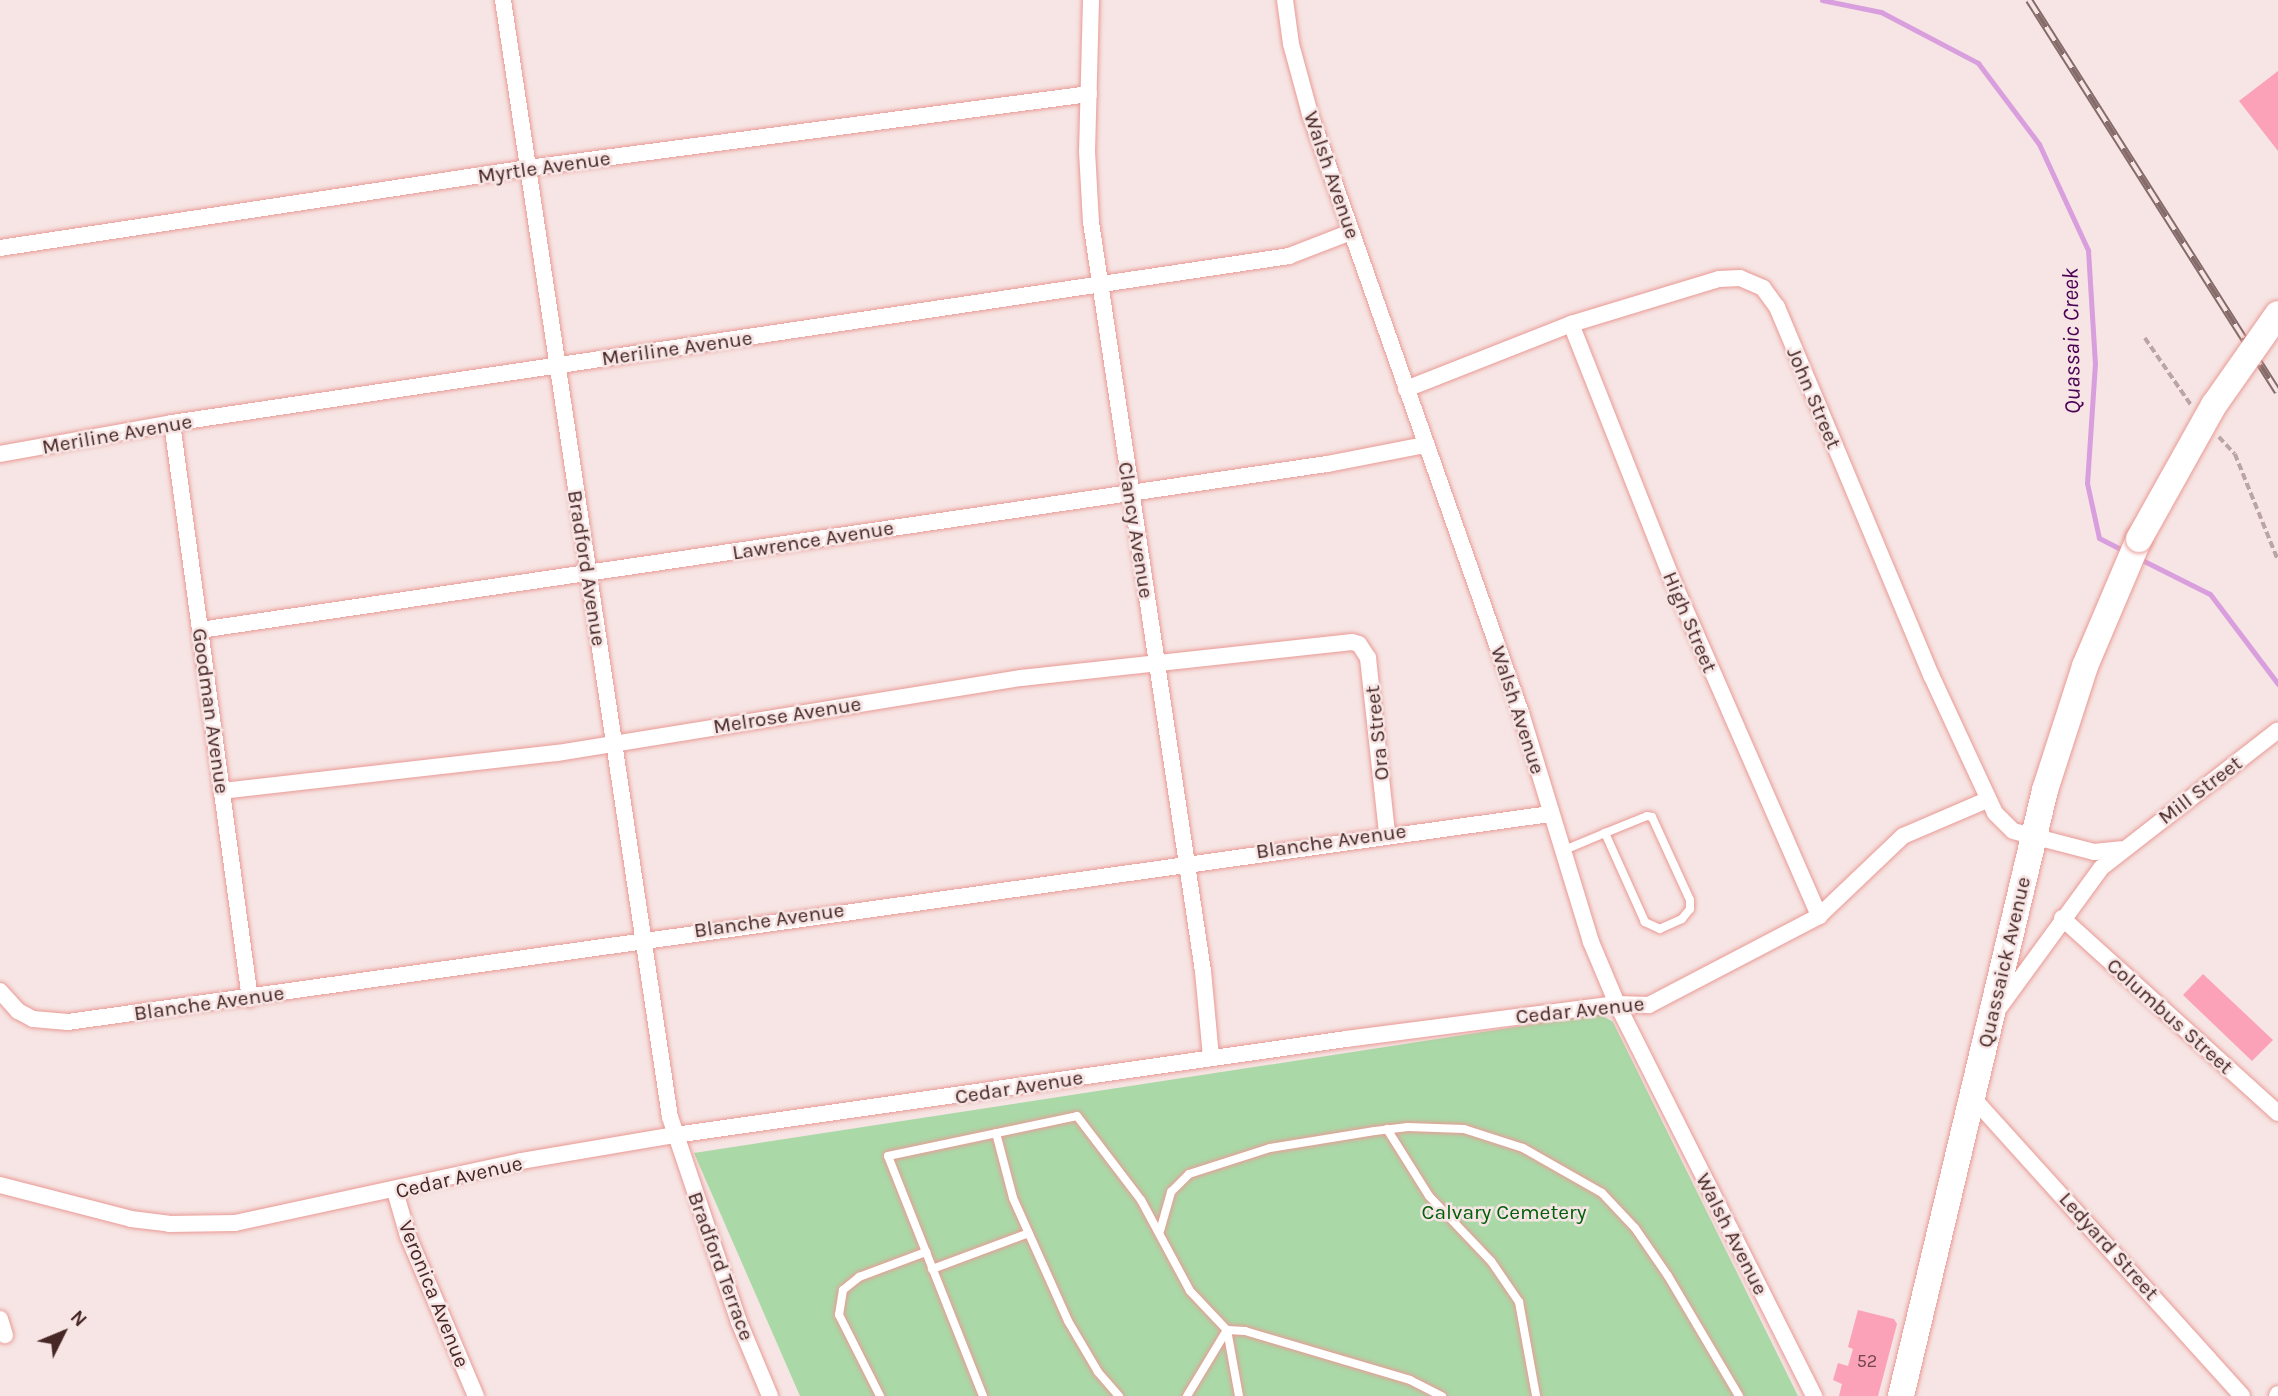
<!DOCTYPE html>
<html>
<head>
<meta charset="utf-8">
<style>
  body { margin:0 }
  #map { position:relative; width:2278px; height:1396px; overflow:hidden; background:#f6e5e4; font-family:Karla,sans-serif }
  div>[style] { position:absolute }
  .green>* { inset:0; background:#aad8a7 }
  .stream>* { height:5px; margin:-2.5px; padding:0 2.5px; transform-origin:2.5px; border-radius:2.5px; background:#d89ede }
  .building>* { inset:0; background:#fba1b8 }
  .path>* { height:3.5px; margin-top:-1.75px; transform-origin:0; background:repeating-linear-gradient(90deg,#bba5a4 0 7px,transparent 0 10.5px) }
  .roads { filter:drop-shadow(0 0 2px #e99a95) drop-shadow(0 0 2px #e99a95) }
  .service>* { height:8px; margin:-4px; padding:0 4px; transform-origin:4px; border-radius:4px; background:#fff }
  .minor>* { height:16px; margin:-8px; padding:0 8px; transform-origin:8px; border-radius:8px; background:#fff }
  .trunk>* { height:26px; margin:-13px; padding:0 13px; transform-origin:13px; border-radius:13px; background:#fff }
  .rail>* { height:8px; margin-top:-4px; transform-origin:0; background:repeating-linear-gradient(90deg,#f6e5e4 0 16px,#856b69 0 32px); box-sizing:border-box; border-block:2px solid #856b69 }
  .bridges { filter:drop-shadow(0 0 2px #e99a95) drop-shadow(0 0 2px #e99a95) }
  .trunk-bridge>* { height:26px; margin:-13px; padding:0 13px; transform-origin:13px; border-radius:13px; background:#fff }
  span { translate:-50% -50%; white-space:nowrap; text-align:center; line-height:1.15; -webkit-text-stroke:5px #f6e5e4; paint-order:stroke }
  .number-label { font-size:18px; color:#73464a }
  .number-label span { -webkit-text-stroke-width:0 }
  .street-label { font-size:21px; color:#462725 }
  .park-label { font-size:21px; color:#005f0a }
  .water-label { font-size:23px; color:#4d0255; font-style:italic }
  .north { position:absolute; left:28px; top:1298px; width:70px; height:70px; -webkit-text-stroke:5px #f6e5e4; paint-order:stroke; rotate:47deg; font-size:19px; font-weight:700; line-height:28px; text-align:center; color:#462725 }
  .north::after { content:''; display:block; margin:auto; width:24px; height:32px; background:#462725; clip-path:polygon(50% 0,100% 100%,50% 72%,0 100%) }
</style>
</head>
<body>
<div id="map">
  <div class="green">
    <div style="clip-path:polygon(1600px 1014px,1613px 1022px,1798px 1396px,800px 1396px,694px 1153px)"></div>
  </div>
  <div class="stream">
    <div style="left:1822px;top:0;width:60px;rotate:11.5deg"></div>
    <div style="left:1881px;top:12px;width:110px;rotate:27.7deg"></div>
    <div style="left:1978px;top:63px;width:101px;rotate:53deg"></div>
    <div style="left:2039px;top:144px;width:117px;rotate:65.2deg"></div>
    <div style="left:2088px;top:250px;width:113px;rotate:86.5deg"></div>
    <div style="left:2095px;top:363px;width:120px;rotate:93.8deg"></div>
    <div style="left:2087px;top:483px;width:56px;rotate:77.7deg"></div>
    <div style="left:2099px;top:538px;width:29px;rotate:27deg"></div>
    <div style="left:2140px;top:559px;width:78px;rotate:26.6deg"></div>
    <div style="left:2210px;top:594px;width:113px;rotate:52.9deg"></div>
  </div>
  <div class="building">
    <div style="clip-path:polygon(2278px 71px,2278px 151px,2239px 101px)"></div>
    <div style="clip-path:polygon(2203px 974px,2273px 1040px,2252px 1061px,2183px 995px)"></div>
    <div style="clip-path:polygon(1858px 1310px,1894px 1319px,1897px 1324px,1878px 1396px,1839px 1396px,1842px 1384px,1833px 1380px,1838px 1363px,1848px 1366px,1853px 1349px,1848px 1347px)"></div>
  </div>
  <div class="path">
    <div style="left:2145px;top:338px;width:81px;rotate:55.5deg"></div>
    <div style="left:2219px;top:437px;width:23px;rotate:47deg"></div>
    <div style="left:2235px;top:454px;width:114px;rotate:67.9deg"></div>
  </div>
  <div class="roads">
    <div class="service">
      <div style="left:1562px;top:851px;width:47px;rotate:-22.7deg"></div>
      <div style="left:1605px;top:833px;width:45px;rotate:-22deg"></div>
      <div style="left:1647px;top:816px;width:5px;rotate:11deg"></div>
      <div style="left:1652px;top:817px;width:91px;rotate:65.4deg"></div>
      <div style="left:1690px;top:900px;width:9px;rotate:90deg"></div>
      <div style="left:1690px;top:909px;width:13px;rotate:129deg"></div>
      <div style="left:1682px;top:919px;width:24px;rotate:156deg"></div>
      <div style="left:1660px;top:929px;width:17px;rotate:-155deg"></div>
      <div style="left:1645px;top:922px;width:98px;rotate:-114.2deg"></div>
      <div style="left:1387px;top:1129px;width:79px;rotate:57.9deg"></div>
      <div style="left:1429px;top:1196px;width:90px;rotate:46.4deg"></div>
      <div style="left:1491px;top:1261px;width:50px;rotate:55.7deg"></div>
      <div style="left:1519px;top:1302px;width:96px;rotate:79.7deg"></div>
      <div style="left:996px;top:1133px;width:67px;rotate:75.3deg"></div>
      <div style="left:1013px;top:1198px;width:135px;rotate:65.9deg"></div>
      <div style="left:1068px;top:1321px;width:59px;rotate:59.5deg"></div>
      <div style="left:1098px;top:1372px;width:32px;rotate:49deg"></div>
      <div style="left:1160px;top:1231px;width:41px;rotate:-74.2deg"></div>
      <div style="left:1171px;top:1192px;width:25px;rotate:-45deg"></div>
      <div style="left:1189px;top:1174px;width:85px;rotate:-17.8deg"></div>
      <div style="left:1270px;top:1148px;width:106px;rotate:-9.2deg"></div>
      <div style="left:1375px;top:1131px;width:33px;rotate:-7deg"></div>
      <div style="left:1408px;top:1127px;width:56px;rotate:2deg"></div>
      <div style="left:1464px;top:1129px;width:62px;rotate:17.9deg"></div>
      <div style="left:1523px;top:1148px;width:91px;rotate:29.7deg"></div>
      <div style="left:1602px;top:1193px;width:48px;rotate:46.7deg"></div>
      <div style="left:1635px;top:1228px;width:58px;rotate:55.5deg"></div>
      <div style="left:1668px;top:1276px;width:139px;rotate:59.4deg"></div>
      <div style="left:932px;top:1269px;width:103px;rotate:-20.4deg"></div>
      <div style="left:1227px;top:1330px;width:67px;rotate:79.7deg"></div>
      <div style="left:880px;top:1396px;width:91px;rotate:-116.8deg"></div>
      <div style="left:839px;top:1315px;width:25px;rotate:-81deg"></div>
      <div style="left:843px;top:1290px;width:21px;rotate:-39deg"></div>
      <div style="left:859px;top:1277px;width:72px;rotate:-20.5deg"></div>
      <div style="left:983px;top:1396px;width:258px;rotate:-111.6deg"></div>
      <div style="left:888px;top:1156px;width:193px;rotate:-11.9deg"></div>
      <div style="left:1077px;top:1116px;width:106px;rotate:52.7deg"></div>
      <div style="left:1141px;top:1200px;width:103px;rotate:61.7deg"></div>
      <div style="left:1190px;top:1291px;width:54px;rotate:46.5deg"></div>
      <div style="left:1227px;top:1330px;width:18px;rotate:3deg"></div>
      <div style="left:1245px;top:1331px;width:172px;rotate:16.5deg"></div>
      <div style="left:1410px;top:1380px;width:36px;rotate:27deg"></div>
      <div style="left:1187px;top:1396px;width:77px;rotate:-58.8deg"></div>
    </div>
    <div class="minor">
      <div style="left:503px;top:0;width:1129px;rotate:81.5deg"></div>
      <div style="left:670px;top:1117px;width:216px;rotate:71.4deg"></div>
      <div style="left:739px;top:1322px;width:80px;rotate:67.3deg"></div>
      <div style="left:1091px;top:0;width:151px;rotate:91.5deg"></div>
      <div style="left:1087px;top:151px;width:71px;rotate:86.8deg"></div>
      <div style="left:1091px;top:222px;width:757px;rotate:81.5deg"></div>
      <div style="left:1203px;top:971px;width:87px;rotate:84.7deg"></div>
      <div style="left:1285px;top:0;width:44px;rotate:82.2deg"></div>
      <div style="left:1291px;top:44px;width:73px;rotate:74.8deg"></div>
      <div style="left:1310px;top:114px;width:635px;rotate:70.59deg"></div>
      <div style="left:1521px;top:713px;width:239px;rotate:73deg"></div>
      <div style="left:1591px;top:942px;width:67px;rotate:67.2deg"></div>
      <div style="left:1617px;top:1004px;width:439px;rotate:63.3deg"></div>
      <div style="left:0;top:248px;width:534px;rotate:-8.62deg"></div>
      <div style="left:528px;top:168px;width:566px;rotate:-7.51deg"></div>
      <div style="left:1571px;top:324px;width:274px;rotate:68.4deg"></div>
      <div style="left:1672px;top:579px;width:368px;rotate:66.4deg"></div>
      <div style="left:1406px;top:389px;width:177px;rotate:-21.5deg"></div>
      <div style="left:1571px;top:324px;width:155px;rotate:-16.9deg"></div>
      <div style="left:1719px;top:279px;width:21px;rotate:-3deg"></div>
      <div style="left:1740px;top:278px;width:25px;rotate:23deg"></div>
      <div style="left:1763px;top:288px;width:24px;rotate:54deg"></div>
      <div style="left:1777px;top:307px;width:399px;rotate:67.3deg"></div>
      <div style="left:1931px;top:675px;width:152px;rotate:65.1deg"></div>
      <div style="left:1995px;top:813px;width:25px;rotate:45deg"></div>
      <div style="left:2013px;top:831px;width:84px;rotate:14.5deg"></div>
      <div style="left:2094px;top:852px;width:27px;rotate:-6deg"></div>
      <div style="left:172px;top:423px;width:581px;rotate:82.29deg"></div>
      <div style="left:0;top:454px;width:175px;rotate:-10.2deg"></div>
      <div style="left:172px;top:423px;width:1129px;rotate:-8.5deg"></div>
      <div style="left:1289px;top:256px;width:66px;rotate:-21.2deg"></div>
      <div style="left:200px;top:630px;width:1139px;rotate:-8.38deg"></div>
      <div style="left:1327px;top:464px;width:100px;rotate:-11deg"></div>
      <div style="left:222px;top:791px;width:337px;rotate:-6.5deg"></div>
      <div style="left:557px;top:753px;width:470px;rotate:-9.2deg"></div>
      <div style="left:1021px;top:678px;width:333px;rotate:-6.2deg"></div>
      <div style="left:1352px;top:642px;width:7px;rotate:16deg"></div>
      <div style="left:1359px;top:644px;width:17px;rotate:57deg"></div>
      <div style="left:1368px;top:658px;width:176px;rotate:83.8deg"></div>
      <div style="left:2062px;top:918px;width:291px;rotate:42.1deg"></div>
      <div style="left:0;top:991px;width:27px;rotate:48deg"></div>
      <div style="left:18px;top:1011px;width:17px;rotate:28deg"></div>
      <div style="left:33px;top:1019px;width:35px;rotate:5deg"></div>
      <div style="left:68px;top:1022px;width:1497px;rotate:-7.99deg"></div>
      <div style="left:1999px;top:1008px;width:173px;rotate:-53.9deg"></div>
      <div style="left:2101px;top:868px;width:224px;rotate:-37.9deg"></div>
      <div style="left:1973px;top:1098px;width:401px;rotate:47.9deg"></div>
      <div style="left:0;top:1185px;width:135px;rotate:14.5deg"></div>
      <div style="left:131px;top:1219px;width:38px;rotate:7deg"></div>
      <div style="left:169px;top:1224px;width:66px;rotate:-0.9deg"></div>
      <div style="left:235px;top:1223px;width:293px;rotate:-12.2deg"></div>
      <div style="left:521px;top:1161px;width:156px;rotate:-9.6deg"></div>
      <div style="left:675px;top:1135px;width:678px;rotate:-8.14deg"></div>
      <div style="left:1346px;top:1039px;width:273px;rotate:-7.4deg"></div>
      <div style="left:1617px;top:1004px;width:32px;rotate:2deg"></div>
      <div style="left:1649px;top:1005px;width:192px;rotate:-27.6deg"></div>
      <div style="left:1819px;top:916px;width:116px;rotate:-43.6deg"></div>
      <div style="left:1903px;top:836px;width:91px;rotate:-23.2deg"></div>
      <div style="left:395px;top:1191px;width:47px;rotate:73.9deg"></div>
      <div style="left:408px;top:1236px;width:174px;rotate:67deg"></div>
      <div style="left:0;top:1319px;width:17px;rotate:73deg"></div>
      <div style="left:2277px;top:1396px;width:2px;rotate:-63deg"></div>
    </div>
    <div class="trunk">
      <div style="left:1901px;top:1396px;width:623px;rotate:-76.63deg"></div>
      <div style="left:2045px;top:790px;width:130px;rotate:-72.1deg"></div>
      <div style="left:2085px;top:666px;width:138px;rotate:-67deg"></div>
    </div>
  </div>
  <div class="rail">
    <div style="left:2029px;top:0;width:464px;rotate:57.6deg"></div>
  </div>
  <div class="bridges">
    <div class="trunk-bridge">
      <div style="left:2139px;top:539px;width:154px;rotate:-60.8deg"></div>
      <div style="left:2214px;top:405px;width:111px;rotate:-54.9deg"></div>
    </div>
  </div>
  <div class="number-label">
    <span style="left:1867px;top:1361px">52</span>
  </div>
  <div class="street-label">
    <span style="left:544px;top:167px;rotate:-8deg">Myrtle Avenue</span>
    <span style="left:1332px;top:175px;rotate:71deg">Walsh Avenue</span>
    <span style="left:677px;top:348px;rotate:-8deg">Meriline Avenue</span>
    <span style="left:1814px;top:398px;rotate:67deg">John Street</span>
    <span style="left:117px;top:434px;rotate:-10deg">Meriline Avenue</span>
    <span style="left:1136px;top:530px;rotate:81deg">Clancy Avenue</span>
    <span style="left:813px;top:540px;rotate:-9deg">Lawrence Avenue</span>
    <span style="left:587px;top:568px;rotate:81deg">Bradford Avenue</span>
    <span style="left:1690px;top:622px;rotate:67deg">High Street</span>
    <span style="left:1518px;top:710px;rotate:72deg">Walsh Avenue</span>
    <span style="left:211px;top:711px;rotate:82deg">Goodman Avenue</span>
    <span style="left:787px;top:715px;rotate:-9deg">Melrose Avenue</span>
    <span style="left:1377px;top:733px;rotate:-96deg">Ora Street</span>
    <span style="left:2200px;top:790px;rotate:-37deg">Mill Street</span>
    <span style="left:1331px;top:841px;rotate:-8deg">Blanche Avenue</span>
    <span style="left:769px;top:920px;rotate:-8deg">Blanche Avenue</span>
    <span style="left:2004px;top:962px;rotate:-77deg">Quassaick Avenue</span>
    <span style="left:209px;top:1003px;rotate:-8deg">Blanche Avenue</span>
    <span style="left:1580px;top:1010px;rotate:-6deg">Cedar Avenue</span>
    <span style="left:2170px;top:1016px;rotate:42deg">Columbus Street</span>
    <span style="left:1019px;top:1087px;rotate:-9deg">Cedar Avenue</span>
    <span style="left:459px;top:1177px;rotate:-13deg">Cedar Avenue</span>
    <span style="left:1732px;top:1234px;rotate:63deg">Walsh Avenue</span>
    <span style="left:2109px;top:1246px;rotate:48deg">Ledyard Street</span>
    <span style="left:721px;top:1266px;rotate:70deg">Bradford Terrace</span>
    <span style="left:434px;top:1294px;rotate:68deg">Veronica Avenue</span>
  </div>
  <div class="park-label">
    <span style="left:1504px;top:1212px">Calvary Cemetery</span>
  </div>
  <div class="water-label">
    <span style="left:2072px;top:341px;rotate:-91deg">Quassaic Creek</span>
  </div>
  <div class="north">N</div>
</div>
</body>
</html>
